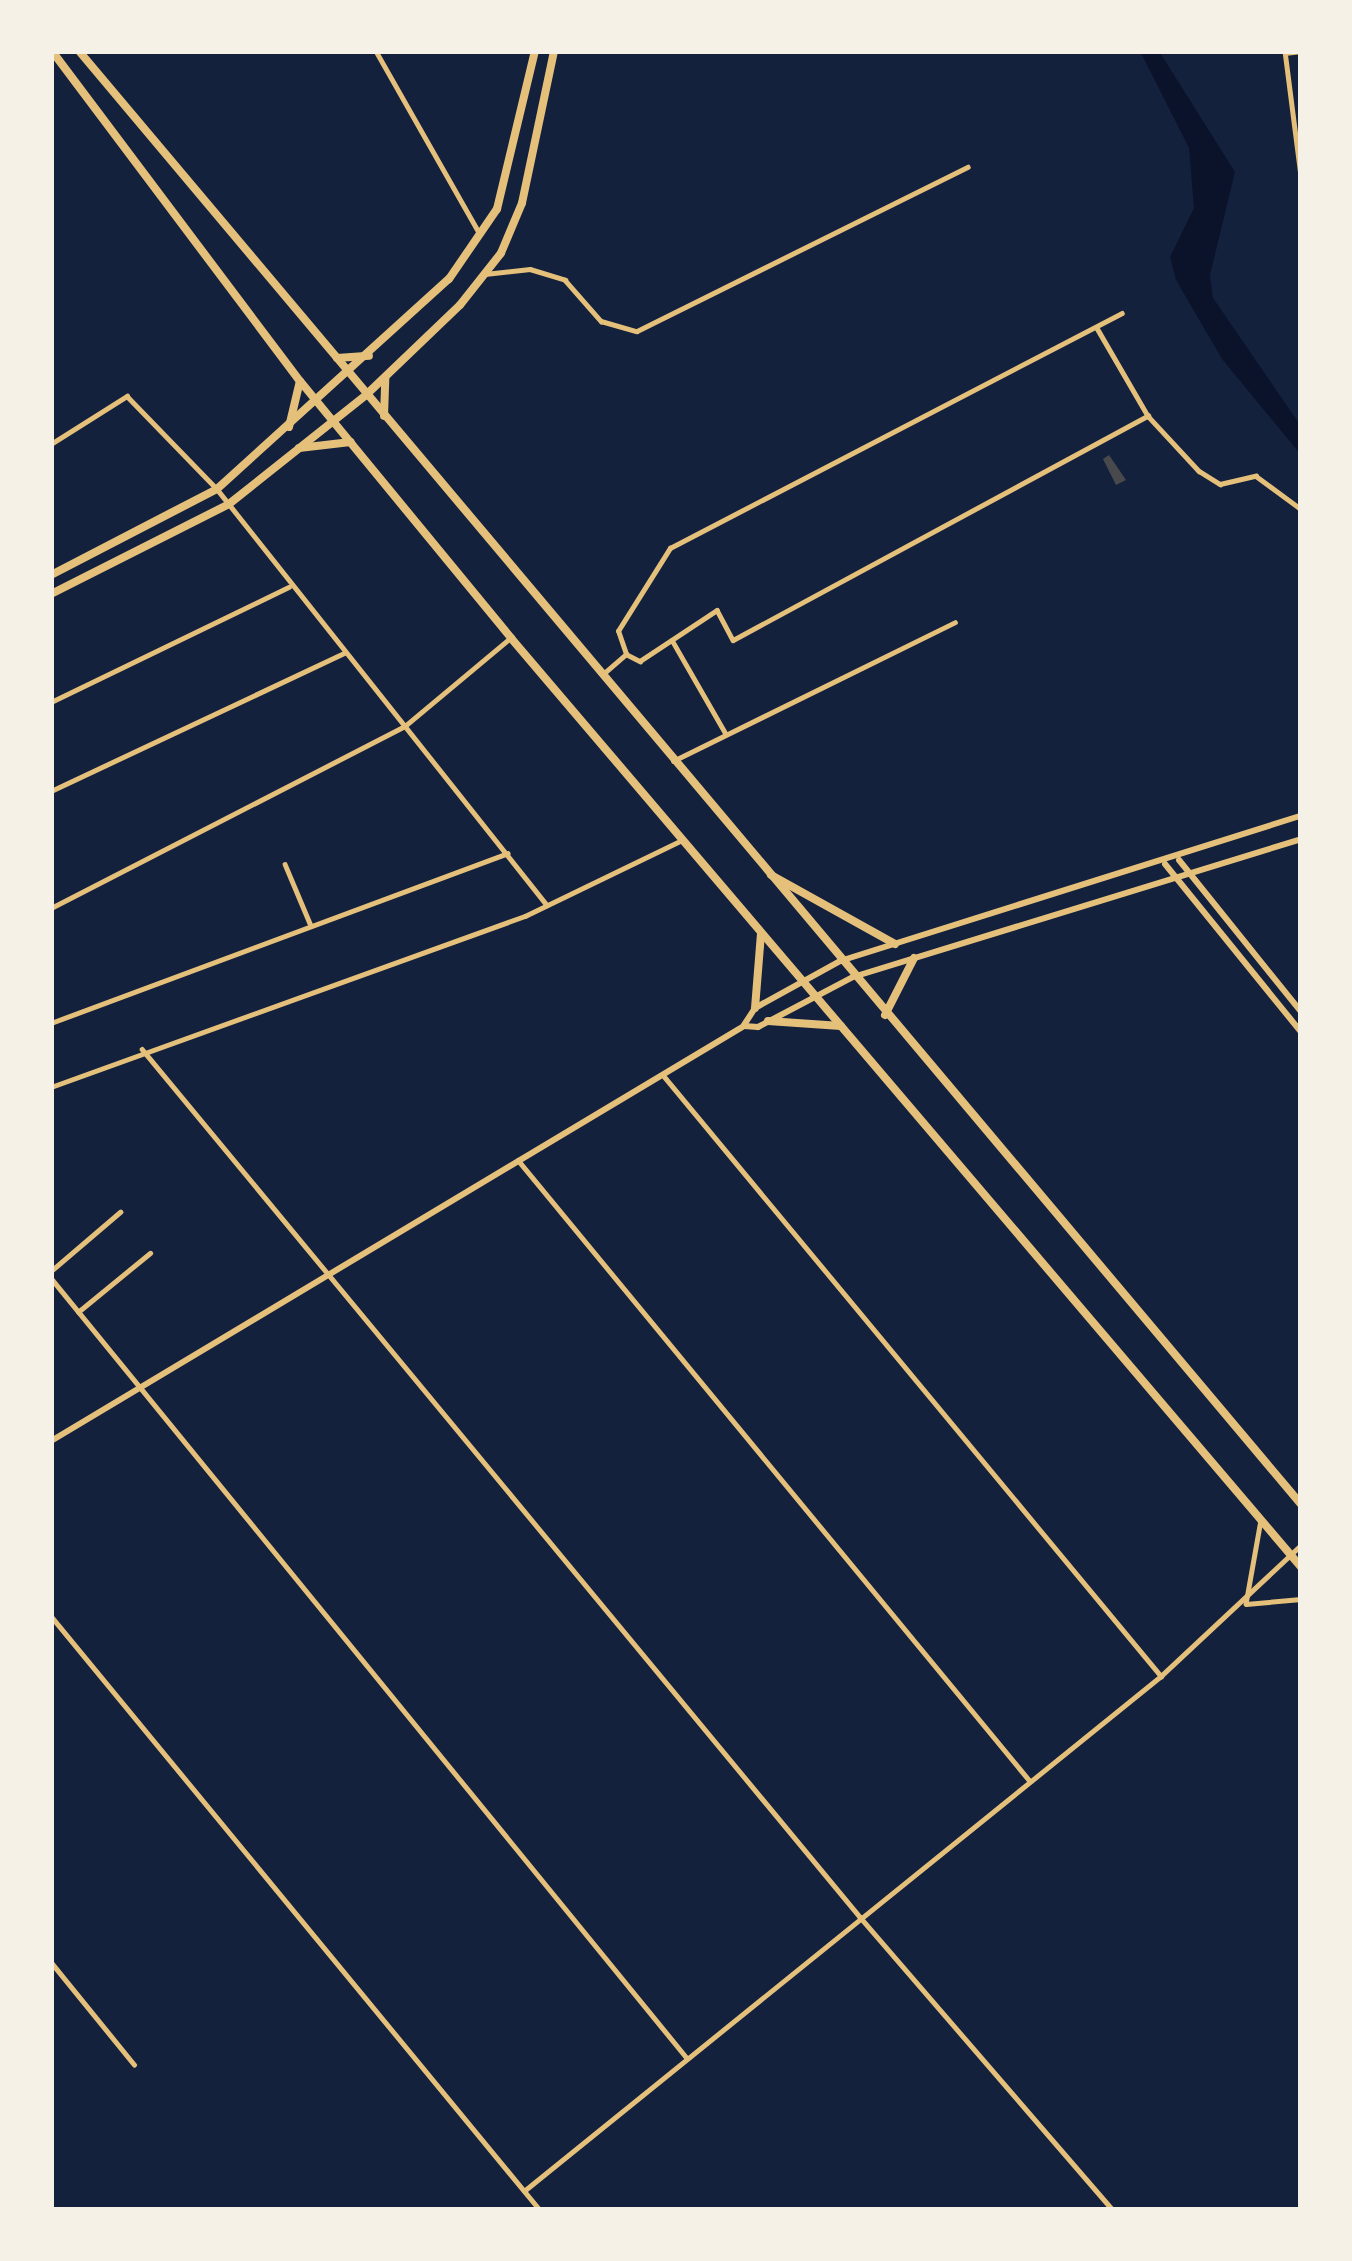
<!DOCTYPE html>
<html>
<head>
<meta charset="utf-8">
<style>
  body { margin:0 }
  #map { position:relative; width:1352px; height:2261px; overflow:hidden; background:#14213d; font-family:"Work Sans",sans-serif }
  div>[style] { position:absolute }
  .water>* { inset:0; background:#0b132b }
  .building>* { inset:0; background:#48494c }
  .minor>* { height:4.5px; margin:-2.25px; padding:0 2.25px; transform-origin:2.25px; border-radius:2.25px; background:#e5c07b }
  .tertiary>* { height:6px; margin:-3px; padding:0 3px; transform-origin:3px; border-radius:3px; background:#e5c07b }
  .secondary>* { height:8px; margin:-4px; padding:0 4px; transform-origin:4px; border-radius:4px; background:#e5c07b }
  .trunk>* { height:8px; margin:-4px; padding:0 4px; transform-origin:4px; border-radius:4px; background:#e5c07b }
  span { translate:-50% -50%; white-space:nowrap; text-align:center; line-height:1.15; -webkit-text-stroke:12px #f6f1e7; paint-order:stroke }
  .frame { position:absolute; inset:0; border:54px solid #f6f1e7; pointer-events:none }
</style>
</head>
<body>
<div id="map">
  <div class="water">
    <div style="clip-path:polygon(1140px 51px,1159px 51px,1235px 172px,1210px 275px,1213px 298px,1301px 426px,1301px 455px,1222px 359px,1176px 280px,1170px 257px,1194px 208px,1189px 148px)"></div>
  </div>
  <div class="building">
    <div style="clip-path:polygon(1109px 455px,1126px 480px,1116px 485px,1103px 459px)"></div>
  </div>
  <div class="minor">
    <div style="left:376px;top:51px;width:210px;rotate:60.4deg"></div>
    <div style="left:1285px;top:51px;width:126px;rotate:82.7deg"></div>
    <div style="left:1285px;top:53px;width:16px;rotate:-7deg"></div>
    <div style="left:485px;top:274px;width:45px;rotate:-6.3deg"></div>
    <div style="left:530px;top:269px;width:37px;rotate:17deg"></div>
    <div style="left:565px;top:280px;width:55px;rotate:48.7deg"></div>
    <div style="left:601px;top:321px;width:37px;rotate:16deg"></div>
    <div style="left:637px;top:331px;width:369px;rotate:-26.4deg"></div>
    <div style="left:1097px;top:328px;width:102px;rotate:59.9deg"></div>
    <div style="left:1148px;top:416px;width:75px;rotate:47.2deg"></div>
    <div style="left:1199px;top:471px;width:25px;rotate:32deg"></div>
    <div style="left:1220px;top:484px;width:37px;rotate:-13deg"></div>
    <div style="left:1256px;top:476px;width:56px;rotate:36.3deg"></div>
    <div style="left:51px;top:444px;width:90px;rotate:-32.3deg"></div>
    <div style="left:127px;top:396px;width:129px;rotate:45.9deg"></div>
    <div style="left:217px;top:489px;width:531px;rotate:51.58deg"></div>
    <div style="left:672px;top:640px;width:108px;rotate:60.1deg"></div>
    <div style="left:626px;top:654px;width:24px;rotate:-109deg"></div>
    <div style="left:618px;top:631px;width:98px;rotate:-57.9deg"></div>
    <div style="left:670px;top:548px;width:509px;rotate:-27.47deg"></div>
    <div style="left:602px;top:675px;width:32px;rotate:-41deg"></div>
    <div style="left:626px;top:654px;width:16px;rotate:27deg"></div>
    <div style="left:640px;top:661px;width:92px;rotate:-33.5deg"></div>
    <div style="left:717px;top:610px;width:34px;rotate:62deg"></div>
    <div style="left:733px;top:640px;width:472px;rotate:-28.4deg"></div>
    <div style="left:51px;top:702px;width:264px;rotate:-25.8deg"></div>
    <div style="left:673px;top:761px;width:314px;rotate:-26.2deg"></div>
    <div style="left:51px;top:791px;width:324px;rotate:-25.2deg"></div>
    <div style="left:285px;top:864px;width:67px;rotate:67.2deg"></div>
    <div style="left:51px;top:908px;width:398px;rotate:-27.2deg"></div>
    <div style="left:405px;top:726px;width:136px;rotate:-39.9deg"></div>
    <div style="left:51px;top:1023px;width:487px;rotate:-20.4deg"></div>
    <div style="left:142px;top:1049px;width:1126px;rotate:50.4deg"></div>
    <div style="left:860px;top:1917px;width:387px;rotate:49.2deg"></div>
    <div style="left:663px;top:1075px;width:781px;rotate:50.35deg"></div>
    <div style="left:51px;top:1087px;width:504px;rotate:-19.84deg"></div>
    <div style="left:525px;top:916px;width:174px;rotate:-25.8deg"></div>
    <div style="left:518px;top:1160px;width:805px;rotate:50.5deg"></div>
    <div style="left:51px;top:1271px;width:91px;rotate:-40.5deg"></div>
    <div style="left:51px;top:1278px;width:1006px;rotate:50.81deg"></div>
    <div style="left:78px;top:1312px;width:93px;rotate:-39.3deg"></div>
    <div style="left:1261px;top:1520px;width:85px;rotate:100.1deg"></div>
    <div style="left:1246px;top:1604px;width:55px;rotate:-5.2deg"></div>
    <div style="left:51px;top:1616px;width:769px;rotate:50.54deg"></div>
    <div style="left:51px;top:1962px;width:132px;rotate:50.9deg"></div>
    <div style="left:524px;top:2191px;width:819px;rotate:-38.95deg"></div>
    <div style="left:1161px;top:1676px;width:192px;rotate:-43.1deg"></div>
  </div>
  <div class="tertiary">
    <div style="left:1179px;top:860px;width:195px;rotate:51.2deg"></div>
    <div style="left:1165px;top:864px;width:216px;rotate:51deg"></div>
    <div style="left:744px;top:1025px;width:20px;rotate:-57deg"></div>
    <div style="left:755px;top:1008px;width:97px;rotate:-28.9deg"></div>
    <div style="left:840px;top:961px;width:483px;rotate:-17.5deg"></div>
    <div style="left:51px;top:1441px;width:808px;rotate:-30.92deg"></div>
    <div style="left:744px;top:1026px;width:14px;rotate:4deg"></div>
    <div style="left:758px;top:1027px;width:107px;rotate:-27.8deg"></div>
    <div style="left:853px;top:977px;width:469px;rotate:-17.1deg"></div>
  </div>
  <div class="secondary">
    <div style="left:337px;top:358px;width:32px;rotate:-4deg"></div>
    <div style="left:384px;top:416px;width:38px;rotate:-88deg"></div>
    <div style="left:289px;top:427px;width:47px;rotate:-76.6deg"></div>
    <div style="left:299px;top:448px;width:52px;rotate:-6.6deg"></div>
    <div style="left:51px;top:575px;width:187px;rotate:-27.4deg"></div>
    <div style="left:217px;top:489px;width:313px;rotate:-42.2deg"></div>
    <div style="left:449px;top:279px;width:85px;rotate:-55.6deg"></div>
    <div style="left:497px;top:209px;width:163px;rotate:-76.5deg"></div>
    <div style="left:51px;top:594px;width:199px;rotate:-26.8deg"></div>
    <div style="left:229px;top:504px;width:175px;rotate:-38.5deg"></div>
    <div style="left:366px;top:395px;width:130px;rotate:-43.8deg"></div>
    <div style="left:460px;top:305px;width:66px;rotate:-51.7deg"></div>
    <div style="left:501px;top:253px;width:54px;rotate:-67.2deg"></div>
    <div style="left:522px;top:203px;width:155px;rotate:-78.1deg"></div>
  </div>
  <div class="trunk">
    <div style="left:52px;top:51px;width:413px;rotate:53.1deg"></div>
    <div style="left:300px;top:381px;width:333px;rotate:50.6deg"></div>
    <div style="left:511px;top:638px;width:1219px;rotate:49.62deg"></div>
    <div style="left:79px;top:51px;width:1899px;rotate:49.94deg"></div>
    <div style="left:771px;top:875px;width:142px;rotate:29.1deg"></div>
    <div style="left:755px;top:1008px;width:75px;rotate:-85.4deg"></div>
    <div style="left:885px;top:1015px;width:64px;rotate:-63deg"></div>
    <div style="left:768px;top:1021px;width:73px;rotate:3.9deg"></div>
  </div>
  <div class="frame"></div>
</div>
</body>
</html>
